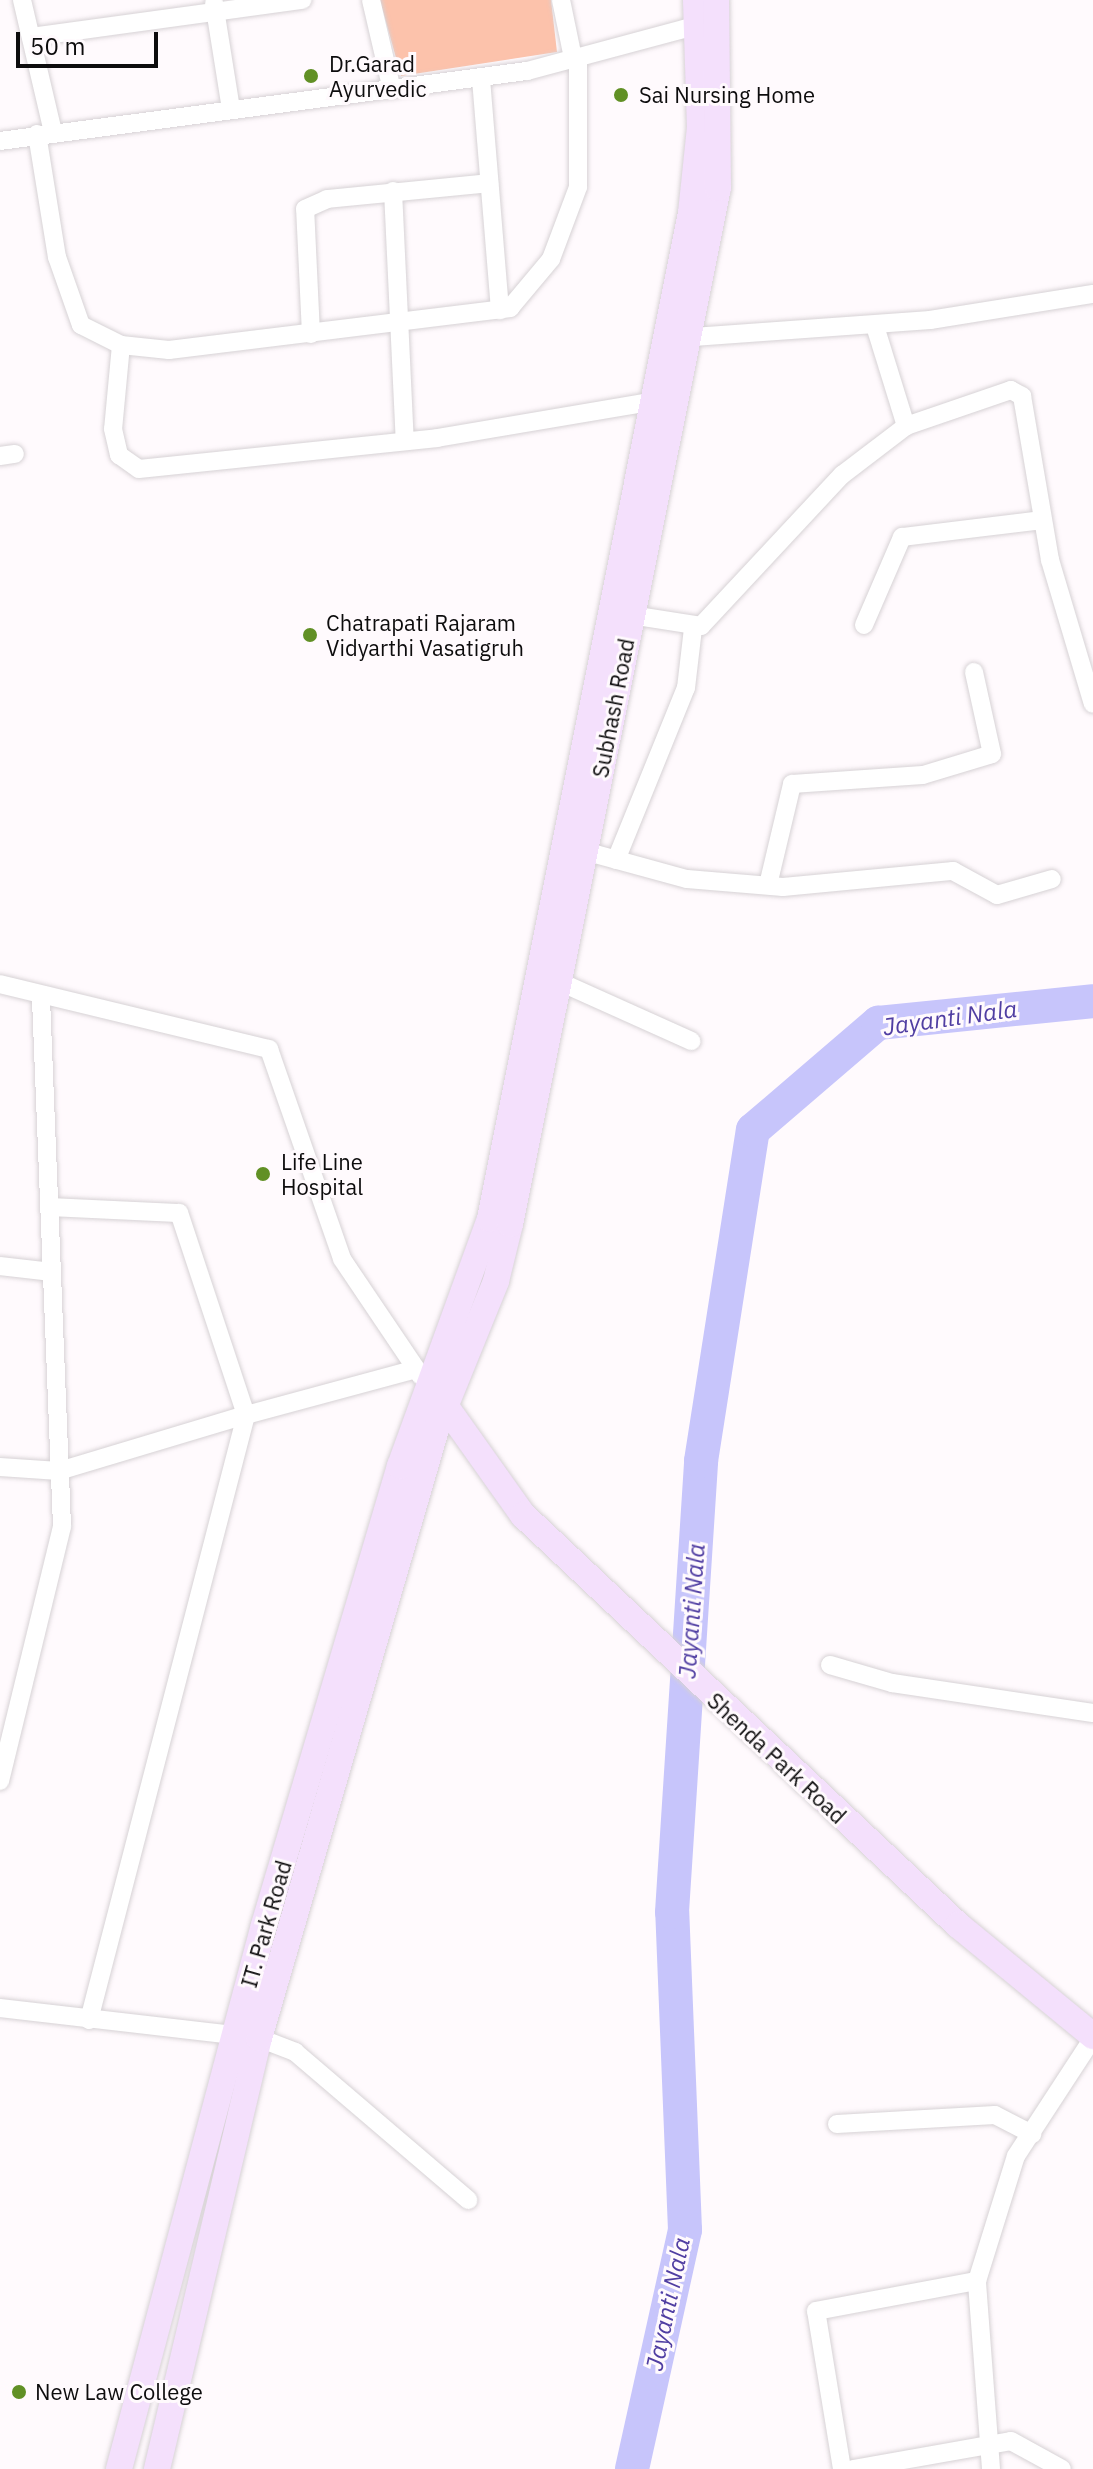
<!DOCTYPE html>
<html>
<head>
<meta charset="utf-8">
<style>
  body { margin:0 }
  #map { position:relative; width:1093px; height:2469px; overflow:hidden; background:#fffafd; font-family:"IBM Plex Sans",sans-serif }
  div>[style] { position:absolute }
  .green>* { inset:0; background:#fcc2ab }
  .river>* { height:34px; margin:-17px; padding:0 17px; transform-origin:17px; border-radius:17px; background:#c7c5fb }
  .roads { filter:drop-shadow(0 0 2px #d7d2d5) drop-shadow(0 0 2px #d7d2d5) }
  .minor>* { height:18px; margin:-9px; padding:0 9px; transform-origin:9px; border-radius:9px; background:#fff }
  .secondary>* { height:26px; margin:-13px; padding:0 13px; transform-origin:13px; border-radius:13px; background:#f4e0fc }
  .dots>* { width:22px; height:22px; translate:-50% -50%; box-sizing:border-box; border:4px solid #fffafd; border-radius:50% }
  span { translate:-50% -50%; white-space:nowrap; text-align:center; line-height:1.15; -webkit-text-stroke:6px #fffafd; paint-order:stroke }
  .poi-label { font-size:22px; color:#0d0c0d }
  .left { translate:0 -50%; text-align:left }
  .street-label { font-size:22px; color:#0d0c0d }
  .water-label { font-size:24px; color:#503ea2; font-style:italic }
  .scale { position:absolute; left:16px; top:32px; width:142px; height:36px; box-sizing:border-box; border:4px solid #0d0c0d; border-top:0; padding-left:10px; font-size:24px; line-height:28px; white-space:nowrap; color:#0d0c0d; -webkit-text-stroke:6px #fffafd; paint-order:stroke }
</style>
</head>
<body>
<div id="map">
  <div class="green">
    <div style="clip-path:polygon(380px 0,551px 0,557px 52px,401px 76px)"></div>
  </div>
  <div class="river">
    <div style="left:632px;top:2469px;width:245px;rotate:-77.5deg"></div>
    <div style="left:685px;top:2230px;width:318px;rotate:-92.3deg"></div>
    <div style="left:672px;top:1912px;width:452px;rotate:-86.3deg"></div>
    <div style="left:701px;top:1461px;width:335px;rotate:-81.1deg"></div>
    <div style="left:753px;top:1130px;width:165px;rotate:-40.6deg"></div>
    <div style="left:878px;top:1023px;width:216px;rotate:-5.8deg"></div>
  </div>
  <div class="roads">
    <div class="minor">
      <div style="left:22px;top:0;width:136px;rotate:76.8deg"></div>
      <div style="left:371px;top:0;width:92px;rotate:76.9deg"></div>
      <div style="left:561px;top:0;width:59px;rotate:78.3deg"></div>
      <div style="left:214px;top:3px;width:107px;rotate:80.9deg"></div>
      <div style="left:31px;top:37px;width:274px;rotate:-7.8deg"></div>
      <div style="left:481px;top:79px;width:232px;rotate:85.3deg"></div>
      <div style="left:37px;top:134px;width:125px;rotate:80.8deg"></div>
      <div style="left:57px;top:257px;width:72px;rotate:70.6deg"></div>
      <div style="left:81px;top:325px;width:45px;rotate:26.6deg"></div>
      <div style="left:121px;top:345px;width:48px;rotate:5.9deg"></div>
      <div style="left:169px;top:350px;width:344px;rotate:-7deg"></div>
      <div style="left:510px;top:308px;width:64px;rotate:-50.1deg"></div>
      <div style="left:551px;top:259px;width:77px;rotate:-69.4deg"></div>
      <div style="left:578px;top:187px;width:129px;rotate:-90deg"></div>
      <div style="left:0;top:141px;width:532px;rotate:-7.57deg"></div>
      <div style="left:527px;top:71px;width:185px;rotate:-15deg"></div>
      <div style="left:393px;top:191px;width:250px;rotate:87.3deg"></div>
      <div style="left:875px;top:326px;width:105px;rotate:72.8deg"></div>
      <div style="left:311px;top:334px;width:125px;rotate:-92.7deg"></div>
      <div style="left:305px;top:209px;width:24px;rotate:-24deg"></div>
      <div style="left:327px;top:199px;width:163px;rotate:-5.6deg"></div>
      <div style="left:679px;top:338px;width:252px;rotate:-4.1deg"></div>
      <div style="left:930px;top:320px;width:165px;rotate:-9.1deg"></div>
      <div style="left:121px;top:345px;width:84px;rotate:95.4deg"></div>
      <div style="left:113px;top:429px;width:27px;rotate:77deg"></div>
      <div style="left:119px;top:455px;width:24px;rotate:35deg"></div>
      <div style="left:139px;top:469px;width:300px;rotate:-5.9deg"></div>
      <div style="left:437px;top:438px;width:215px;rotate:-9.6deg"></div>
      <div style="left:0;top:456px;width:15px;rotate:-8deg"></div>
      <div style="left:631px;top:615px;width:71px;rotate:8.9deg"></div>
      <div style="left:701px;top:626px;width:207px;rotate:-47deg"></div>
      <div style="left:842px;top:475px;width:81px;rotate:-37.4deg"></div>
      <div style="left:906px;top:426px;width:111px;rotate:-18.9deg"></div>
      <div style="left:1011px;top:390px;width:13px;rotate:29deg"></div>
      <div style="left:1022px;top:396px;width:166px;rotate:80.3deg"></div>
      <div style="left:1050px;top:560px;width:150px;rotate:73.4deg"></div>
      <div style="left:864px;top:625px;width:96px;rotate:-66.6deg"></div>
      <div style="left:902px;top:537px;width:141px;rotate:-6.9deg"></div>
      <div style="left:577px;top:849px;width:114px;rotate:15.3deg"></div>
      <div style="left:687px;top:879px;width:96px;rotate:4.8deg"></div>
      <div style="left:783px;top:887px;width:171px;rotate:-5.4deg"></div>
      <div style="left:953px;top:871px;width:50px;rotate:28.6deg"></div>
      <div style="left:997px;top:895px;width:57px;rotate:-16.2deg"></div>
      <div style="left:616px;top:860px;width:186px;rotate:-67.9deg"></div>
      <div style="left:686px;top:688px;width:60px;rotate:-83.3deg"></div>
      <div style="left:768px;top:885px;width:104px;rotate:-76.6deg"></div>
      <div style="left:792px;top:784px;width:131px;rotate:-3.9deg"></div>
      <div style="left:923px;top:775px;width:72px;rotate:-16.9deg"></div>
      <div style="left:992px;top:754px;width:84px;rotate:-102.4deg"></div>
      <div style="left:551px;top:978px;width:154px;rotate:24.2deg"></div>
      <div style="left:0;top:984px;width:277px;rotate:13.6deg"></div>
      <div style="left:269px;top:1049px;width:222px;rotate:70.8deg"></div>
      <div style="left:342px;top:1259px;width:141px;rotate:56deg"></div>
      <div style="left:0;top:1266px;width:52px;rotate:6.6deg"></div>
      <div style="left:0;top:1467px;width:59px;rotate:3.9deg"></div>
      <div style="left:59px;top:1471px;width:195px;rotate:-16.7deg"></div>
      <div style="left:246px;top:1415px;width:213px;rotate:-108.3deg"></div>
      <div style="left:179px;top:1213px;width:126px;rotate:-177.3deg"></div>
      <div style="left:830px;top:1665px;width:65px;rotate:16.2deg"></div>
      <div style="left:892px;top:1683px;width:203px;rotate:8.5deg"></div>
      <div style="left:0;top:1781px;width:262px;rotate:-76.3deg"></div>
      <div style="left:62px;top:1526px;width:528px;rotate:-92.28deg"></div>
      <div style="left:0;top:2008px;width:261px;rotate:6.6deg"></div>
      <div style="left:259px;top:2038px;width:39px;rotate:21deg"></div>
      <div style="left:295px;top:2052px;width:228px;rotate:40.5deg"></div>
      <div style="left:89px;top:2020px;width:625px;rotate:-75.45deg"></div>
      <div style="left:246px;top:1415px;width:176px;rotate:-15.1deg"></div>
      <div style="left:837px;top:2124px;width:158px;rotate:-3.3deg"></div>
      <div style="left:995px;top:2115px;width:42px;rotate:27.2deg"></div>
      <div style="left:842px;top:2469px;width:160px;rotate:-99.3deg"></div>
      <div style="left:816px;top:2311px;width:164px;rotate:-10.6deg"></div>
      <div style="left:853px;top:2469px;width:160px;rotate:-10deg"></div>
      <div style="left:1011px;top:2441px;width:58px;rotate:28.8deg"></div>
      <div style="left:991px;top:2469px;width:189px;rotate:-94.3deg"></div>
      <div style="left:977px;top:2281px;width:131px;rotate:-72.7deg"></div>
      <div style="left:1016px;top:2156px;width:141px;rotate:-56.9deg"></div>
    </div>
    <div class="secondary">
      <div style="left:439px;top:1397px;width:145px;rotate:54.6deg"></div>
      <div style="left:523px;top:1515px;width:598px;rotate:43.31deg"></div>
      <div style="left:958px;top:1925px;width:175px;rotate:39.4deg"></div>
      <div style="left:119px;top:2469px;width:563px;rotate:-75.08deg"></div>
      <div style="left:264px;top:1925px;width:479px;rotate:-73.5deg"></div>
      <div style="left:400px;top:1466px;width:263px;rotate:-70deg"></div>
      <div style="left:490px;top:1219px;width:1026px;rotate:-78.7deg"></div>
      <div style="left:691px;top:213px;width:85px;rotate:-84deg"></div>
      <div style="left:700px;top:128px;width:128px;rotate:-91.8deg"></div>
      <div style="left:157px;top:2469px;width:443px;rotate:-76.7deg"></div>
      <div style="left:259px;top:2038px;width:634px;rotate:-73.79deg"></div>
      <div style="left:436px;top:1429px;width:160px;rotate:-67.9deg"></div>
      <div style="left:496px;top:1281px;width:59px;rotate:-76.2deg"></div>
      <div style="left:510px;top:1224px;width:1057px;rotate:-78.65deg"></div>
      <div style="left:718px;top:188px;width:188px;rotate:-90.6deg"></div>
    </div>
  </div>
  <div class="dots">
    <div style="left:311px;top:76px;background:#619025"></div>
    <div style="left:621px;top:95px;background:#619025"></div>
    <div style="left:310px;top:635px;background:#619025"></div>
    <div style="left:263px;top:1174px;background:#619025"></div>
    <div style="left:19px;top:2392px;background:#619025"></div>
  </div>
  <div class="poi-label">
    <span class="left" style="left:329px;top:76px">Dr.Garad<br>Ayurvedic</span>
    <span class="left" style="left:639px;top:95px">Sai Nursing Home</span>
    <span class="left" style="left:326px;top:635px">Chatrapati Rajaram<br>Vidyarthi Vasatigruh</span>
    <span class="left" style="left:281px;top:1174px">Life Line<br>Hospital</span>
    <span class="left" style="left:35px;top:2392px">New Law College</span>
  </div>
  <div class="street-label">
    <span style="left:613px;top:708px;rotate:-79deg">Subhash Road</span>
    <span style="left:777px;top:1758px;rotate:43deg">Shenda Park Road</span>
    <span style="left:266px;top:1924px;rotate:-74deg">IT. Park Road</span>
  </div>
  <div class="water-label">
    <span style="left:950px;top:1018px;rotate:-8deg">Jayanti Nala</span>
    <span style="left:692px;top:1611px;rotate:-86deg">Jayanti Nala</span>
    <span style="left:668px;top:2304px;rotate:-78deg">Jayanti Nala</span>
  </div>
  <div class="scale">50 m</div>
</div>
</body>
</html>
